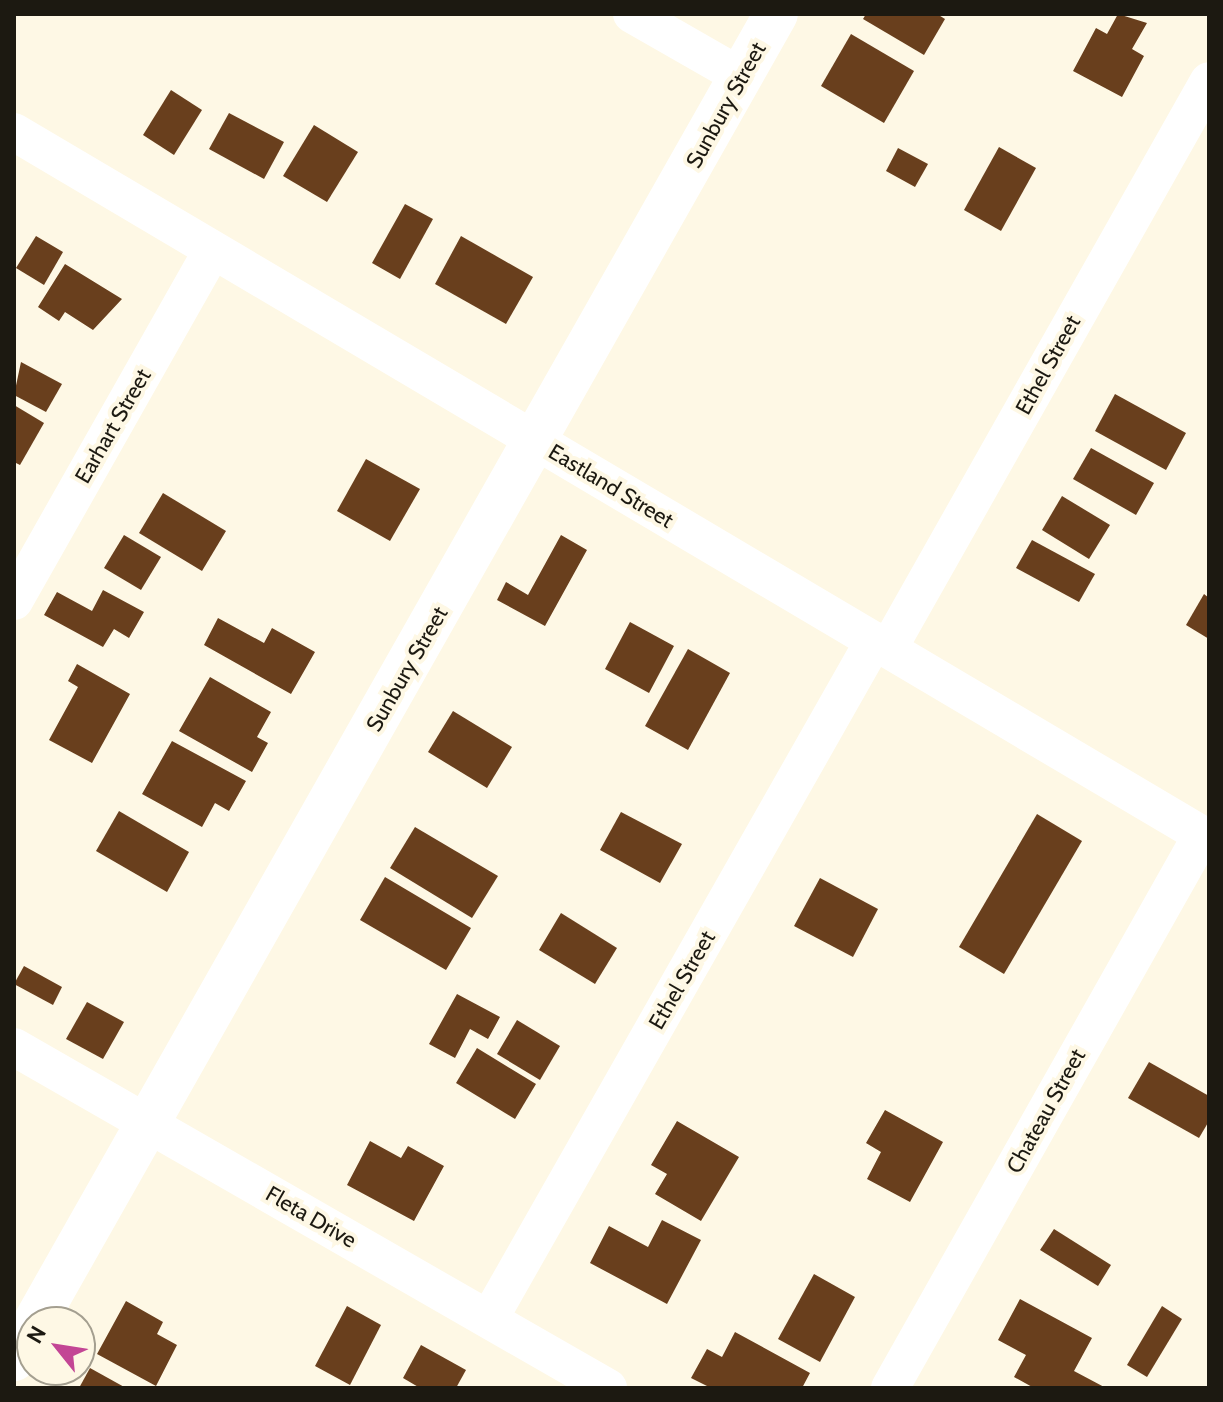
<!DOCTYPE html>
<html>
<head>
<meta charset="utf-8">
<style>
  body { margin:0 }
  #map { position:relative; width:1223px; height:1402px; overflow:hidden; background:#fef8e5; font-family:Cabin,sans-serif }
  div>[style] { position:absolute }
  .building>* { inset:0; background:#693f1d }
  .minor>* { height:38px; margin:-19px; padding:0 19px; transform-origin:19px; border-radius:19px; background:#fff }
  .tertiary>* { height:44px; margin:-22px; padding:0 22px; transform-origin:22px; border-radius:22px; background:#fff }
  span { translate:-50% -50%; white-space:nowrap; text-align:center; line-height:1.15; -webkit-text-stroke:8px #fef8e5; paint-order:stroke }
  .street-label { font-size:22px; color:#1c1911 }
  .frame { position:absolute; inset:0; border:16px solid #1c1911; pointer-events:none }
  .north { position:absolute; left:16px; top:1306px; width:80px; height:80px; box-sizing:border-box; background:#fef8e5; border:2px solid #a49f90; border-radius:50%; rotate:300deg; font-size:22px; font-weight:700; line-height:32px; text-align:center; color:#1c1911 }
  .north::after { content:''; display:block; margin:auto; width:28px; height:36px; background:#c34695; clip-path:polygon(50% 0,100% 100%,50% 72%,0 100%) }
</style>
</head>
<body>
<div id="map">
  <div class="building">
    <div style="clip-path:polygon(866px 14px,937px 14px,945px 19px,924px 55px,863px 19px)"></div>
    <div style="clip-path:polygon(1118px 14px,1147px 23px,1132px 49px,1144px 56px,1122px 97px,1073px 71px,1096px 28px,1107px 34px)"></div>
    <div style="clip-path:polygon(851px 34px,914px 71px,884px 123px,821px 86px)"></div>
    <div style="clip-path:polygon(171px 90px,202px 110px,174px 155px,143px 135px)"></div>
    <div style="clip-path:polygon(229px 113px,284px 142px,264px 179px,209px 149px)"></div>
    <div style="clip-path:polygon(314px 125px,358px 152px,327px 202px,283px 176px)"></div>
    <div style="clip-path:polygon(999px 147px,1036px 168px,1001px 231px,964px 210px)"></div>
    <div style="clip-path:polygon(898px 148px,928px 164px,915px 187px,886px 171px)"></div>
    <div style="clip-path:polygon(405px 204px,433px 219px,400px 279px,372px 263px)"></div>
    <div style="clip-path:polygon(36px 236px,63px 252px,44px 285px,16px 268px)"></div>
    <div style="clip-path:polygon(461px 236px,533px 277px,506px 324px,435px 284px)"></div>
    <div style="clip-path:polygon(65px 264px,122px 299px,93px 330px,65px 312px,59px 321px,38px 307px)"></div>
    <div style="clip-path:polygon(21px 362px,62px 384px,46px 412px,14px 395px)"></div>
    <div style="clip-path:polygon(1115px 394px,1186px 433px,1166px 470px,1095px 431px)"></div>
    <div style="clip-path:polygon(14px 405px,44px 423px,20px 465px,14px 462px)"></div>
    <div style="clip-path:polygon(1091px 448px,1154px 483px,1136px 515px,1073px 479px)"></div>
    <div style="clip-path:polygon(366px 459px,420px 489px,390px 541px,337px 511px)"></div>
    <div style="clip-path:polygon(163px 493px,226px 531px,202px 571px,139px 533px)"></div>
    <div style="clip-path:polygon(1062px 496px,1110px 525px,1089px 559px,1042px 530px)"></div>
    <div style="clip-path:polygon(124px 535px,161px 557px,141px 590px,104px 568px)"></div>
    <div style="clip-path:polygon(561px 535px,587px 550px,545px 626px,497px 600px,506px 582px,528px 595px)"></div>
    <div style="clip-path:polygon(1032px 540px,1095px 574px,1079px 602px,1016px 568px)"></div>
    <div style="clip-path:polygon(103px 590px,144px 612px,129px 638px,114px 629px,103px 647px,44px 615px,57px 592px,92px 611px)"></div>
    <div style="clip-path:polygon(1204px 594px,1209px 598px,1209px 639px,1186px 625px)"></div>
    <div style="clip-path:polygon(218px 618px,264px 643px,272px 628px,315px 652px,291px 694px,204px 645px)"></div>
    <div style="clip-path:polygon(630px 622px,674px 646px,649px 693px,605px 669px)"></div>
    <div style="clip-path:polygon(688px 649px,730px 673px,688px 750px,645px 726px)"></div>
    <div style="clip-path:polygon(77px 664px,130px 694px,92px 763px,49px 740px,78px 687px,68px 681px)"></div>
    <div style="clip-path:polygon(210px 677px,271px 712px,257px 737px,268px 743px,252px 772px,179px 731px)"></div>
    <div style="clip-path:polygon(453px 711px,512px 747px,487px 788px,428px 752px)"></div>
    <div style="clip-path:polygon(172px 741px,246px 781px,229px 811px,215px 803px,202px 827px,142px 794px)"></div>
    <div style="clip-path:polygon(119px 811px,189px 852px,167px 892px,96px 851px)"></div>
    <div style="clip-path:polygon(621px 812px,682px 844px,660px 883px,600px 850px)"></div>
    <div style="clip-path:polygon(1037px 814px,1082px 841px,1004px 974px,959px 947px)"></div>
    <div style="clip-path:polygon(415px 827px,498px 876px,472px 918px,390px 868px)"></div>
    <div style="clip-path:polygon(385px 877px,471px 928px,446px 970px,360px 920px)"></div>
    <div style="clip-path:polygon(820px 878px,878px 909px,853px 957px,794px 926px)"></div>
    <div style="clip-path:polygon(561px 913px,617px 948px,595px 984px,539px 950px)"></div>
    <div style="clip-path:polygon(24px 966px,62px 987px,53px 1005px,14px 984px)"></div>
    <div style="clip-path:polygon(457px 994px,500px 1017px,488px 1039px,470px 1029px,455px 1058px,429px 1044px)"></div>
    <div style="clip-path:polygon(87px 1002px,124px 1022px,103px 1059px,66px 1039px)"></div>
    <div style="clip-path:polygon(517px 1020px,560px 1046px,540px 1080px,497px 1054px)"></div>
    <div style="clip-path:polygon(477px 1048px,536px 1084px,515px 1119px,456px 1083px)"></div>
    <div style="clip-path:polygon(1149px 1062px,1209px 1096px,1209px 1121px,1199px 1138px,1128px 1098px)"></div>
    <div style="clip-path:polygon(885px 1110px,943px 1142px,910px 1202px,867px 1179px,881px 1152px,866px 1143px)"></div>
    <div style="clip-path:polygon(677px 1121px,739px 1157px,701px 1221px,655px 1194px,667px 1174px,651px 1165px)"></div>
    <div style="clip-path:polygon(370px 1141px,401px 1158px,408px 1146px,444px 1166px,414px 1221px,347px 1185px)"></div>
    <div style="clip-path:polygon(662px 1220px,701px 1240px,667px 1304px,590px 1263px,609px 1226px,648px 1247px)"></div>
    <div style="clip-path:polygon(1054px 1229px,1111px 1265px,1098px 1286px,1040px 1250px)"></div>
    <div style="clip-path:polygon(814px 1274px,855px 1297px,820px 1362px,778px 1339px)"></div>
    <div style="clip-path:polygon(1020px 1299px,1092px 1338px,1074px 1371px,1106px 1388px,1034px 1388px,1014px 1377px,1026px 1355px,998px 1340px)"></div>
    <div style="clip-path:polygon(126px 1301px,163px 1322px,157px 1334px,177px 1345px,156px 1386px,97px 1354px)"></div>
    <div style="clip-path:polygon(347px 1306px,381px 1325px,350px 1385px,315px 1366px)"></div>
    <div style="clip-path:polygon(1162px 1306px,1182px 1319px,1147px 1377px,1127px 1365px)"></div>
    <div style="clip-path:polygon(735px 1332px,810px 1373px,802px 1388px,711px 1388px,691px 1378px,707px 1349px,722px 1357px)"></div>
    <div style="clip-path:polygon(421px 1345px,466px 1370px,456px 1388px,420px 1388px,403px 1378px)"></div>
    <div style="clip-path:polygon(90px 1368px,126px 1388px,79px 1388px)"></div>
  </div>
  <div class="minor">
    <div style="left:632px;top:14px;width:127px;rotate:29.8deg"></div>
    <div style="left:14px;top:132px;width:1388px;rotate:30.61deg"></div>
    <div style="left:14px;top:601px;width:402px;rotate:-60.5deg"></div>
    <div style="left:888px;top:649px;width:652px;rotate:-60.53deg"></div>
    <div style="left:14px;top:1047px;width:685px;rotate:29.86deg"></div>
    <div style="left:489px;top:1319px;width:780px;rotate:-60.41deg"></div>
    <div style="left:890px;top:1388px;width:635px;rotate:-60.57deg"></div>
  </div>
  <div class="tertiary">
    <div style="left:35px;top:1322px;width:1503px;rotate:-60.47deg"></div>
    <div style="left:14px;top:1359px;width:37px;rotate:-61deg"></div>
  </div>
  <div class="street-label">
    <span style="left:726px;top:105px;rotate:-61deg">Sunbury Street</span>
    <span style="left:1048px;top:365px;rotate:-61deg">Ethel Street</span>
    <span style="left:113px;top:426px;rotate:-60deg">Earhart Street</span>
    <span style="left:611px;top:486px;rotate:31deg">Eastland Street</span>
    <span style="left:407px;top:669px;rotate:-60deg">Sunbury Street</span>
    <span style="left:682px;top:980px;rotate:-60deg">Ethel Street</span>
    <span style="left:1046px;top:1111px;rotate:-61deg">Chateau Street</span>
    <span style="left:311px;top:1217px;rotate:30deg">Fleta Drive</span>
  </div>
  <div class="frame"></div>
  <div class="north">N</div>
</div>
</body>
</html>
